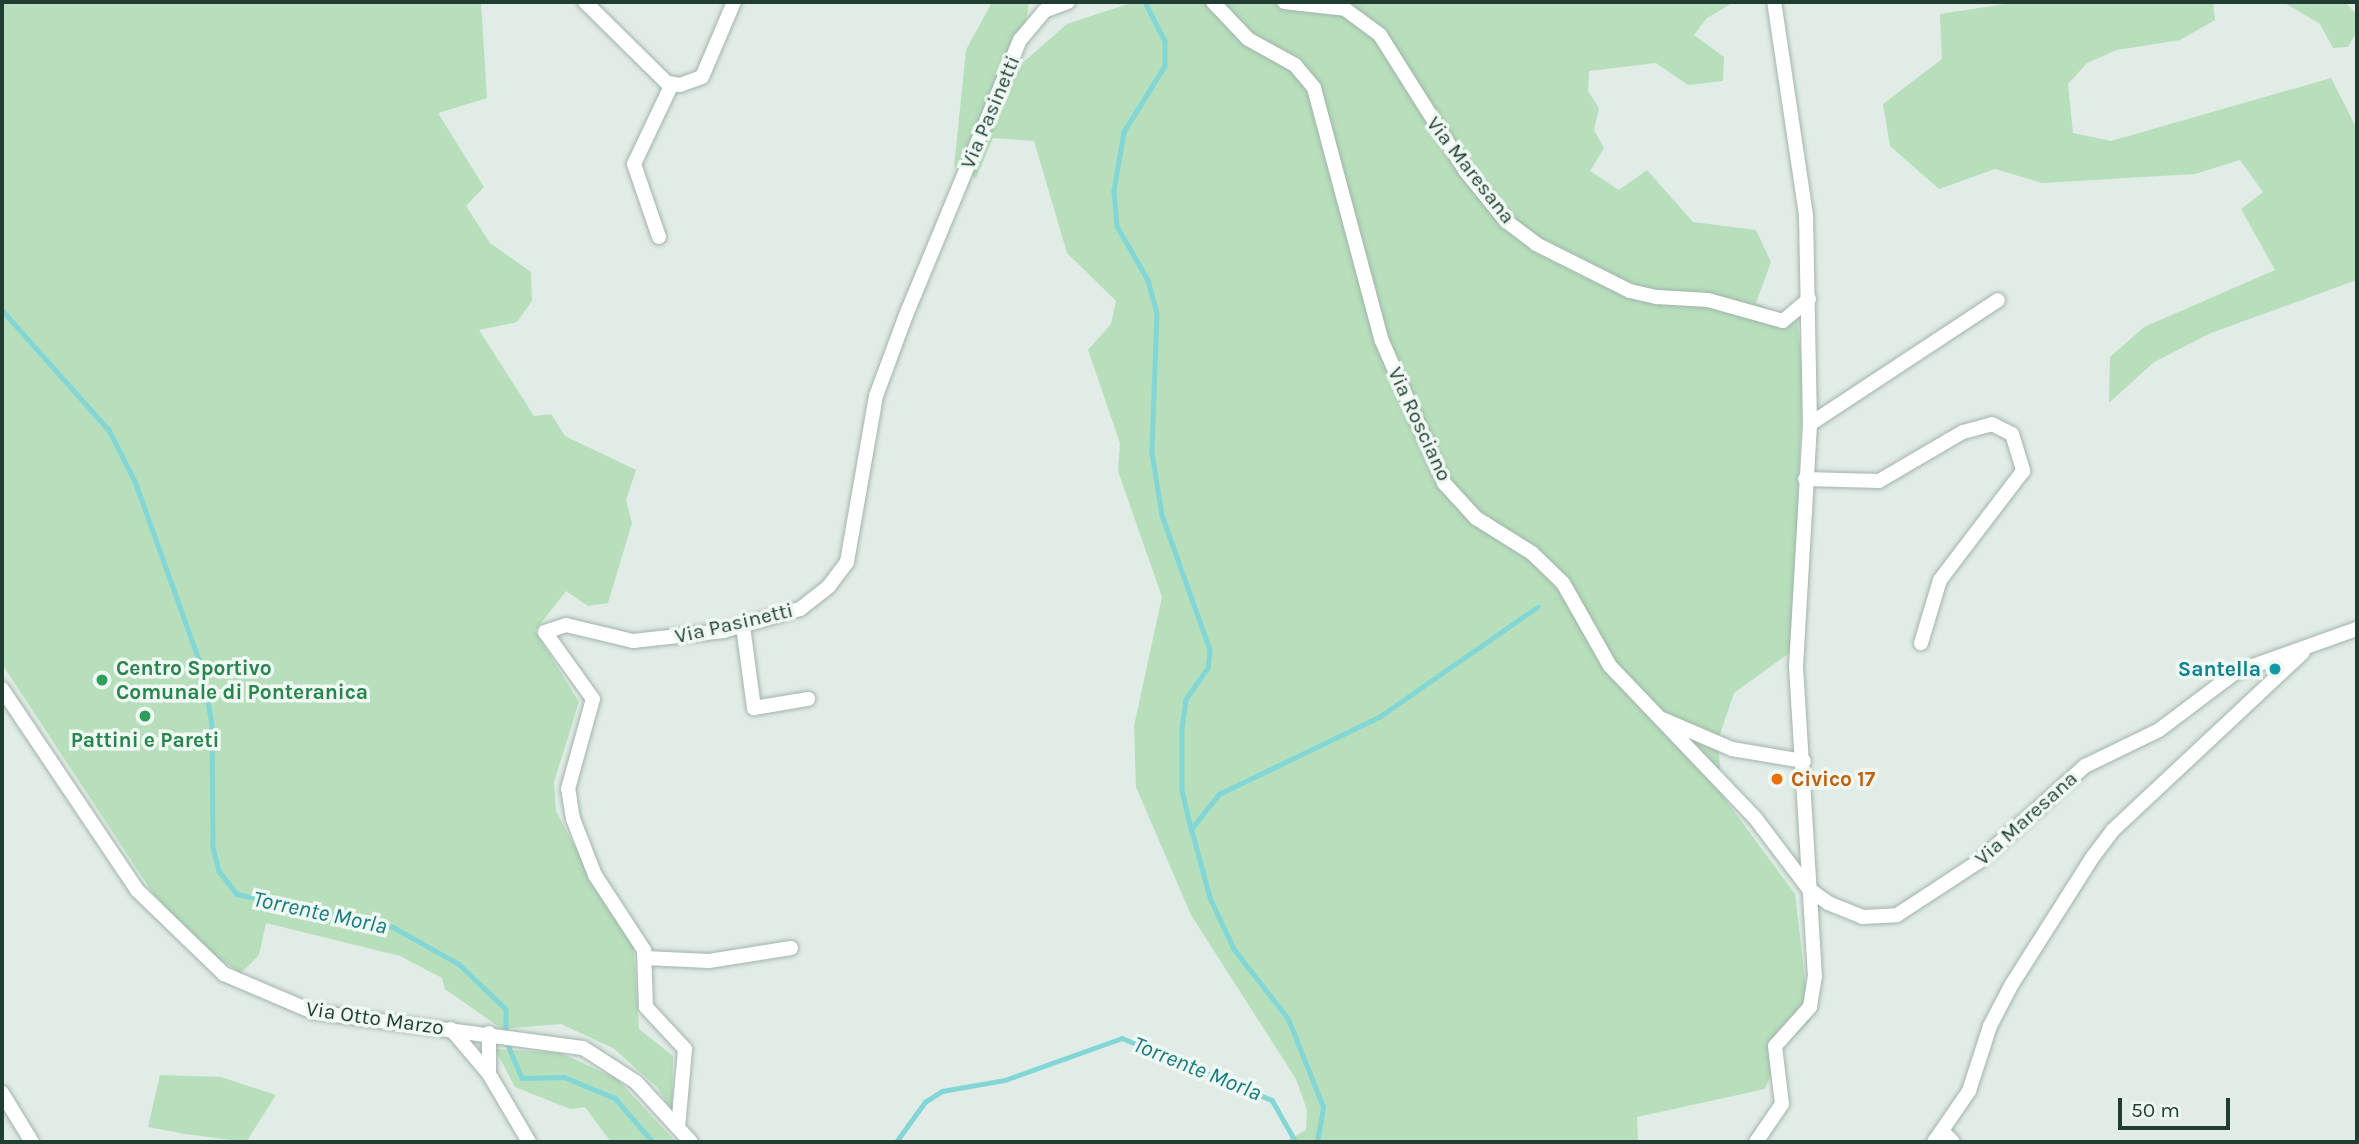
<!DOCTYPE html>
<html>
<head>
<meta charset="utf-8">
<style>
  body { margin:0 }
  #map { position:relative; width:2359px; height:1144px; overflow:hidden; background:#e0ece5; font-family:Karla,sans-serif }
  div>[style] { position:absolute }
  .green>* { inset:0; background:#b7dfbb }
  .stream>* { height:4.5px; margin:-2.25px; padding:0 2.25px; transform-origin:2.25px; border-radius:2.25px; background:#83d6d6 }
  .roads { filter:drop-shadow(0 0 2px #a2b4ab) drop-shadow(0 0 2px #a2b4ab) }
  .street>* { height:14px; margin:-7px; padding:0 7px; transform-origin:7px; border-radius:7px; background:#fff }
  .dots>* { width:19px; height:19px; translate:-50% -50%; box-sizing:border-box; border:4px solid #f0f8f3; border-radius:50% }
  span { translate:-50% -50%; white-space:nowrap; text-align:center; line-height:1.15; -webkit-text-stroke:7px #f0f8f3; paint-order:stroke }
  .street-label { font-size:21px; color:#1f3e31 }
  .leisure-label { font-size:21px; color:#27864d; font-weight:700 }
  .left { translate:0 -50%; text-align:left }
  .culture-label { font-size:21px; color:#0d838f; font-weight:700 }
  .right { translate:-100% -50%; text-align:right }
  .food-label { font-size:21px; color:#c56008; font-weight:700 }
  .water-label { font-size:23px; color:#157c7e; font-style:italic }
  .frame { position:absolute; inset:0; border:4px solid #1f3e31; pointer-events:none }
  .scale { position:absolute; left:2118px; top:1098px; width:112px; height:32px; box-sizing:border-box; border:4px solid #1f3e31; border-top:0; padding-left:9px; font-size:21px; line-height:24px; white-space:nowrap; color:#1f3e31; -webkit-text-stroke:5px #f0f8f3; paint-order:stroke }
</style>
</head>
<body>
<div id="map">
  <div class="green">
    <div style="clip-path:polygon(2px 2px,481px 2px,487px 98px,438px 113px,484px 187px,466px 206px,490px 243px,531px 272px,532px 301px,517px 322px,479px 330px,534px 416px,551px 414px,565px 436px,636px 470px,626px 500px,632px 523px,608px 603px,588px 606px,566px 591px,535px 631px,579px 702px,554px 782px,556px 811px,606px 905px,633px 940px,639px 1029px,673px 1056px,672px 1111px,657px 1087px,613px 1048px,561px 1024px,502px 1029px,445px 989px,442px 978px,400px 956px,266px 923px,259px 955px,241px 973px,204px 949px,152px 892px,2px 664px)"></div>
    <div style="clip-path:polygon(992px 2px,1029px 2px,1019px 66px,1067px 24px,1134px 2px,1734px 2px,1707px 18px,1694px 35px,1724px 57px,1723px 81px,1688px 85px,1656px 63px,1589px 71px,1588px 91px,1599px 108px,1594px 130px,1604px 148px,1590px 171px,1619px 190px,1647px 170px,1693px 222px,1756px 230px,1771px 262px,1756px 303px,1797px 320px,1803px 375px,1792px 651px,1734px 693px,1718px 740px,1722px 795px,1795px 894px,1810px 1021px,1780px 1051px,1765px 1089px,1637px 1117px,1638px 1142px,1285px 1142px,1306px 1130px,1307px 1110px,1296px 1079px,1191px 915px,1136px 787px,1134px 726px,1162px 597px,1118px 471px,1120px 443px,1088px 350px,1111px 324px,1116px 301px,1067px 253px,1034px 141px,993px 138px,976px 178px,954px 167px,966px 50px)"></div>
    <div style="clip-path:polygon(2018px 2px,2213px 3px,2215px 20px,2180px 40px,2117px 50px,2087px 63px,2068px 84px,2073px 133px,2111px 141px,2331px 78px,2357px 129px,2357px 280px,2211px 333px,2154px 362px,2109px 403px,2110px 357px,2144px 327px,2275px 270px,2241px 209px,2263px 192px,2240px 160px,2195px 174px,2042px 183px,1995px 169px,1939px 189px,1890px 146px,1883px 104px,1942px 59px,1940px 14px)"></div>
    <div style="clip-path:polygon(2283px 2px,2345px 2px,2357px 15px,2357px 31px,2348px 47px,2333px 48px,2320px 24px)"></div>
    <div style="clip-path:polygon(495px 1049px,561px 1053px,617px 1079px,676px 1142px,611px 1142px,585px 1107px,570px 1109px,515px 1087px)"></div>
    <div style="clip-path:polygon(160px 1075px,221px 1077px,276px 1095px,246px 1142px,186px 1134px,148px 1127px)"></div>
  </div>
  <div class="stream">
    <div style="left:1145px;top:2px;width:44px;rotate:62.9deg"></div>
    <div style="left:1165px;top:41px;width:25px;rotate:90deg"></div>
    <div style="left:1165px;top:66px;width:78px;rotate:121.8deg"></div>
    <div style="left:1124px;top:132px;width:60px;rotate:99.6deg"></div>
    <div style="left:1114px;top:191px;width:35px;rotate:85deg"></div>
    <div style="left:1117px;top:226px;width:62px;rotate:60.1deg"></div>
    <div style="left:1148px;top:280px;width:34px;rotate:75deg"></div>
    <div style="left:1157px;top:313px;width:139px;rotate:92.1deg"></div>
    <div style="left:1152px;top:452px;width:64px;rotate:81deg"></div>
    <div style="left:1162px;top:515px;width:143px;rotate:70.4deg"></div>
    <div style="left:1210px;top:650px;width:18px;rotate:96deg"></div>
    <div style="left:1208px;top:668px;width:39px;rotate:125deg"></div>
    <div style="left:1186px;top:700px;width:27px;rotate:98deg"></div>
    <div style="left:1182px;top:727px;width:63px;rotate:90deg"></div>
    <div style="left:1182px;top:790px;width:40px;rotate:77deg"></div>
    <div style="left:2px;top:310px;width:161px;rotate:48.3deg"></div>
    <div style="left:109px;top:430px;width:57px;rotate:63deg"></div>
    <div style="left:135px;top:481px;width:202px;rotate:70.3deg"></div>
    <div style="left:203px;top:671px;width:55px;rotate:80.5deg"></div>
    <div style="left:212px;top:725px;width:122px;rotate:89.5deg"></div>
    <div style="left:213px;top:847px;width:25px;rotate:76deg"></div>
    <div style="left:219px;top:871px;width:29px;rotate:52deg"></div>
    <div style="left:237px;top:894px;width:159px;rotate:11.9deg"></div>
    <div style="left:393px;top:927px;width:76px;rotate:29.3deg"></div>
    <div style="left:459px;top:964px;width:65px;rotate:43.8deg"></div>
    <div style="left:506px;top:1009px;width:31px;rotate:90deg"></div>
    <div style="left:506px;top:1040px;width:41px;rotate:67.2deg"></div>
    <div style="left:522px;top:1078px;width:42px;rotate:-1.4deg"></div>
    <div style="left:564px;top:1077px;width:55px;rotate:22.4deg"></div>
    <div style="left:615px;top:1098px;width:58px;rotate:49.2deg"></div>
    <div style="left:896px;top:1142px;width:49px;rotate:-54.1deg"></div>
    <div style="left:925px;top:1102px;width:20px;rotate:-33deg"></div>
    <div style="left:942px;top:1091px;width:64px;rotate:-9.9deg"></div>
    <div style="left:1005px;top:1080px;width:124px;rotate:-19.7deg"></div>
    <div style="left:1122px;top:1038px;width:162px;rotate:22.5deg"></div>
    <div style="left:1272px;top:1100px;width:48px;rotate:60.3deg"></div>
    <div style="left:1317px;top:1142px;width:36px;rotate:-80deg"></div>
    <div style="left:1323px;top:1107px;width:95px;rotate:-111.7deg"></div>
    <div style="left:1288px;top:1019px;width:88px;rotate:-128deg"></div>
    <div style="left:1234px;top:950px;width:56px;rotate:-115.2deg"></div>
    <div style="left:1210px;top:899px;width:73px;rotate:-105.2deg"></div>
    <div style="left:1191px;top:829px;width:45px;rotate:-51.3deg"></div>
    <div style="left:1219px;top:794px;width:178px;rotate:-25.7deg"></div>
    <div style="left:1379px;top:717px;width:193px;rotate:-34.8deg"></div>
  </div>
  <div class="roads">
    <div class="street">
      <div style="left:585px;top:2px;width:115px;rotate:44.6deg"></div>
      <div style="left:667px;top:83px;width:13px;rotate:9deg"></div>
      <div style="left:680px;top:85px;width:23px;rotate:-20deg"></div>
      <div style="left:702px;top:77px;width:82px;rotate:-66.9deg"></div>
      <div style="left:1213px;top:2px;width:51px;rotate:46.6deg"></div>
      <div style="left:1248px;top:39px;width:54px;rotate:29deg"></div>
      <div style="left:1295px;top:65px;width:30px;rotate:50deg"></div>
      <div style="left:1314px;top:88px;width:262px;rotate:75deg"></div>
      <div style="left:1382px;top:341px;width:155px;rotate:66.4deg"></div>
      <div style="left:1444px;top:483px;width:47px;rotate:47.6deg"></div>
      <div style="left:1476px;top:518px;width:66px;rotate:32deg"></div>
      <div style="left:1532px;top:553px;width:43px;rotate:44.1deg"></div>
      <div style="left:1563px;top:583px;width:95px;rotate:60.5deg"></div>
      <div style="left:1610px;top:666px;width:211px;rotate:46.3deg"></div>
      <div style="left:1756px;top:819px;width:88px;rotate:52.9deg"></div>
      <div style="left:1809px;top:889px;width:24px;rotate:36deg"></div>
      <div style="left:1828px;top:903px;width:37px;rotate:22deg"></div>
      <div style="left:1862px;top:917px;width:35px;rotate:-3deg"></div>
      <div style="left:1897px;top:915px;width:97px;rotate:-33.2deg"></div>
      <div style="left:1978px;top:862px;width:144px;rotate:-41.9deg"></div>
      <div style="left:2085px;top:766px;width:82px;rotate:-25.9deg"></div>
      <div style="left:2159px;top:730px;width:96px;rotate:-37deg"></div>
      <div style="left:2236px;top:672px;width:128px;rotate:-19.6deg"></div>
      <div style="left:1284px;top:2px;width:61px;rotate:6.5deg"></div>
      <div style="left:1345px;top:9px;width:44px;rotate:36.6deg"></div>
      <div style="left:1380px;top:35px;width:160px;rotate:57.8deg"></div>
      <div style="left:1465px;top:170px;width:65px;rotate:51.2deg"></div>
      <div style="left:1506px;top:221px;width:38px;rotate:37deg"></div>
      <div style="left:1536px;top:244px;width:105px;rotate:26.6deg"></div>
      <div style="left:1630px;top:291px;width:28px;rotate:13deg"></div>
      <div style="left:1657px;top:297px;width:51px;rotate:3.4deg"></div>
      <div style="left:1708px;top:300px;width:78px;rotate:15.6deg"></div>
      <div style="left:1783px;top:321px;width:34px;rotate:-40deg"></div>
      <div style="left:659px;top:237px;width:77px;rotate:-108.9deg"></div>
      <div style="left:634px;top:164px;width:89px;rotate:-64.6deg"></div>
      <div style="left:1810px;top:424px;width:225px;rotate:-33.4deg"></div>
      <div style="left:1805px;top:479px;width:74px;rotate:1.5deg"></div>
      <div style="left:1879px;top:481px;width:97px;rotate:-30.3deg"></div>
      <div style="left:1963px;top:432px;width:30px;rotate:-15deg"></div>
      <div style="left:1992px;top:424px;width:22px;rotate:27deg"></div>
      <div style="left:2012px;top:434px;width:39px;rotate:73deg"></div>
      <div style="left:2023px;top:471px;width:137px;rotate:127.3deg"></div>
      <div style="left:1940px;top:580px;width:66px;rotate:106.8deg"></div>
      <div style="left:743px;top:626px;width:83px;rotate:82.4deg"></div>
      <div style="left:754px;top:708px;width:55px;rotate:-9.5deg"></div>
      <div style="left:2px;top:689px;width:242px;rotate:56.1deg"></div>
      <div style="left:137px;top:890px;width:121px;rotate:44deg"></div>
      <div style="left:224px;top:974px;width:97px;rotate:23.1deg"></div>
      <div style="left:313px;top:1012px;width:272px;rotate:7.6deg"></div>
      <div style="left:583px;top:1048px;width:63px;rotate:32.7deg"></div>
      <div style="left:636px;top:1082px;width:81px;rotate:47.5deg"></div>
      <div style="left:1662px;top:719px;width:76px;rotate:23.2deg"></div>
      <div style="left:1732px;top:749px;width:73px;rotate:9.5deg"></div>
      <div style="left:645px;top:958px;width:64px;rotate:2.7deg"></div>
      <div style="left:709px;top:961px;width:83px;rotate:-9deg"></div>
      <div style="left:451px;top:1029px;width:59px;rotate:49.8deg"></div>
      <div style="left:489px;top:1074px;width:79px;rotate:59.5deg"></div>
      <div style="left:489px;top:1073px;width:40px;rotate:-90deg"></div>
      <div style="left:2px;top:1093px;width:57px;rotate:58.5deg"></div>
      <div style="left:678px;top:1128px;width:79px;rotate:-84.9deg"></div>
      <div style="left:685px;top:1049px;width:57px;rotate:-132.9deg"></div>
      <div style="left:646px;top:1007px;width:57px;rotate:-92deg"></div>
      <div style="left:644px;top:950px;width:90px;rotate:-123.2deg"></div>
      <div style="left:595px;top:875px;width:60px;rotate:-111.4deg"></div>
      <div style="left:573px;top:819px;width:30px;rotate:-99deg"></div>
      <div style="left:568px;top:789px;width:93px;rotate:-74.5deg"></div>
      <div style="left:593px;top:699px;width:82px;rotate:-125.6deg"></div>
      <div style="left:545px;top:632px;width:22px;rotate:-18deg"></div>
      <div style="left:566px;top:625px;width:69px;rotate:13.4deg"></div>
      <div style="left:633px;top:641px;width:91px;rotate:-6.3deg"></div>
      <div style="left:723px;top:631px;width:80px;rotate:-15.9deg"></div>
      <div style="left:800px;top:609px;width:37px;rotate:-38deg"></div>
      <div style="left:829px;top:586px;width:30px;rotate:-53deg"></div>
      <div style="left:847px;top:562px;width:169px;rotate:-80.1deg"></div>
      <div style="left:876px;top:396px;width:86px;rotate:-69.7deg"></div>
      <div style="left:906px;top:315px;width:298px;rotate:-67.5deg"></div>
      <div style="left:1020px;top:40px;width:38px;rotate:-50deg"></div>
      <div style="left:1044px;top:11px;width:26px;rotate:-21deg"></div>
      <div style="left:1943px;top:1132px;width:14px;rotate:45deg"></div>
      <div style="left:1756px;top:1142px;width:46px;rotate:-55.6deg"></div>
      <div style="left:1782px;top:1104px;width:58px;rotate:-96.9deg"></div>
      <div style="left:1775px;top:1046px;width:52px;rotate:-48.1deg"></div>
      <div style="left:1810px;top:1007px;width:30px;rotate:-81deg"></div>
      <div style="left:1815px;top:977px;width:311px;rotate:-93.5deg"></div>
      <div style="left:1796px;top:667px;width:243px;rotate:-86.7deg"></div>
      <div style="left:1810px;top:424px;width:209px;rotate:-91.1deg"></div>
      <div style="left:1806px;top:215px;width:215px;rotate:-98.5deg"></div>
      <div style="left:1934px;top:1142px;width:62px;rotate:-55.5deg"></div>
      <div style="left:1969px;top:1091px;width:68px;rotate:-72.1deg"></div>
      <div style="left:1990px;top:1026px;width:47px;rotate:-62.4deg"></div>
      <div style="left:2012px;top:984px;width:149px;rotate:-57.6deg"></div>
      <div style="left:2092px;top:858px;width:35px;rotate:-53deg"></div>
      <div style="left:2113px;top:830px;width:260px;rotate:-43.1deg"></div>
    </div>
  </div>
  <div class="dots">
    <div style="left:2275px;top:669px;background:#0f9aa8"></div>
    <div style="left:102px;top:680px;background:#2e9e5b"></div>
    <div style="left:145px;top:716px;background:#2e9e5b"></div>
    <div style="left:1777px;top:779px;background:#e8710a"></div>
  </div>
  <div class="street-label">
    <span style="left:990px;top:112px;rotate:-67deg">Via Pasinetti</span>
    <span style="left:1471px;top:170px;rotate:52deg">Via Maresana</span>
    <span style="left:1420px;top:424px;rotate:65deg">Via Rosciano</span>
    <span style="left:734px;top:623px;rotate:-13deg">Via Pasinetti</span>
    <span style="left:2026px;top:818px;rotate:-42deg">Via Maresana</span>
    <span style="left:375px;top:1018px;rotate:8deg">Via Otto Marzo</span>
  </div>
  <div class="leisure-label">
    <span class="left" style="left:116px;top:680px">Centro Sportivo<br>Comunale di Ponteranica</span>
    <span style="left:145px;top:740px">Pattini e Pareti</span>
  </div>
  <div class="culture-label">
    <span class="right" style="left:2261px;top:669px">Santella</span>
  </div>
  <div class="food-label">
    <span class="left" style="left:1791px;top:779px">Civico 17</span>
  </div>
  <div class="water-label">
    <span style="left:320px;top:913px;rotate:12deg">Torrente Morla</span>
    <span style="left:1197px;top:1069px;rotate:22deg">Torrente Morla</span>
  </div>
  <div class="frame"></div>
  <div class="scale">50 m</div>
</div>
</body>
</html>
